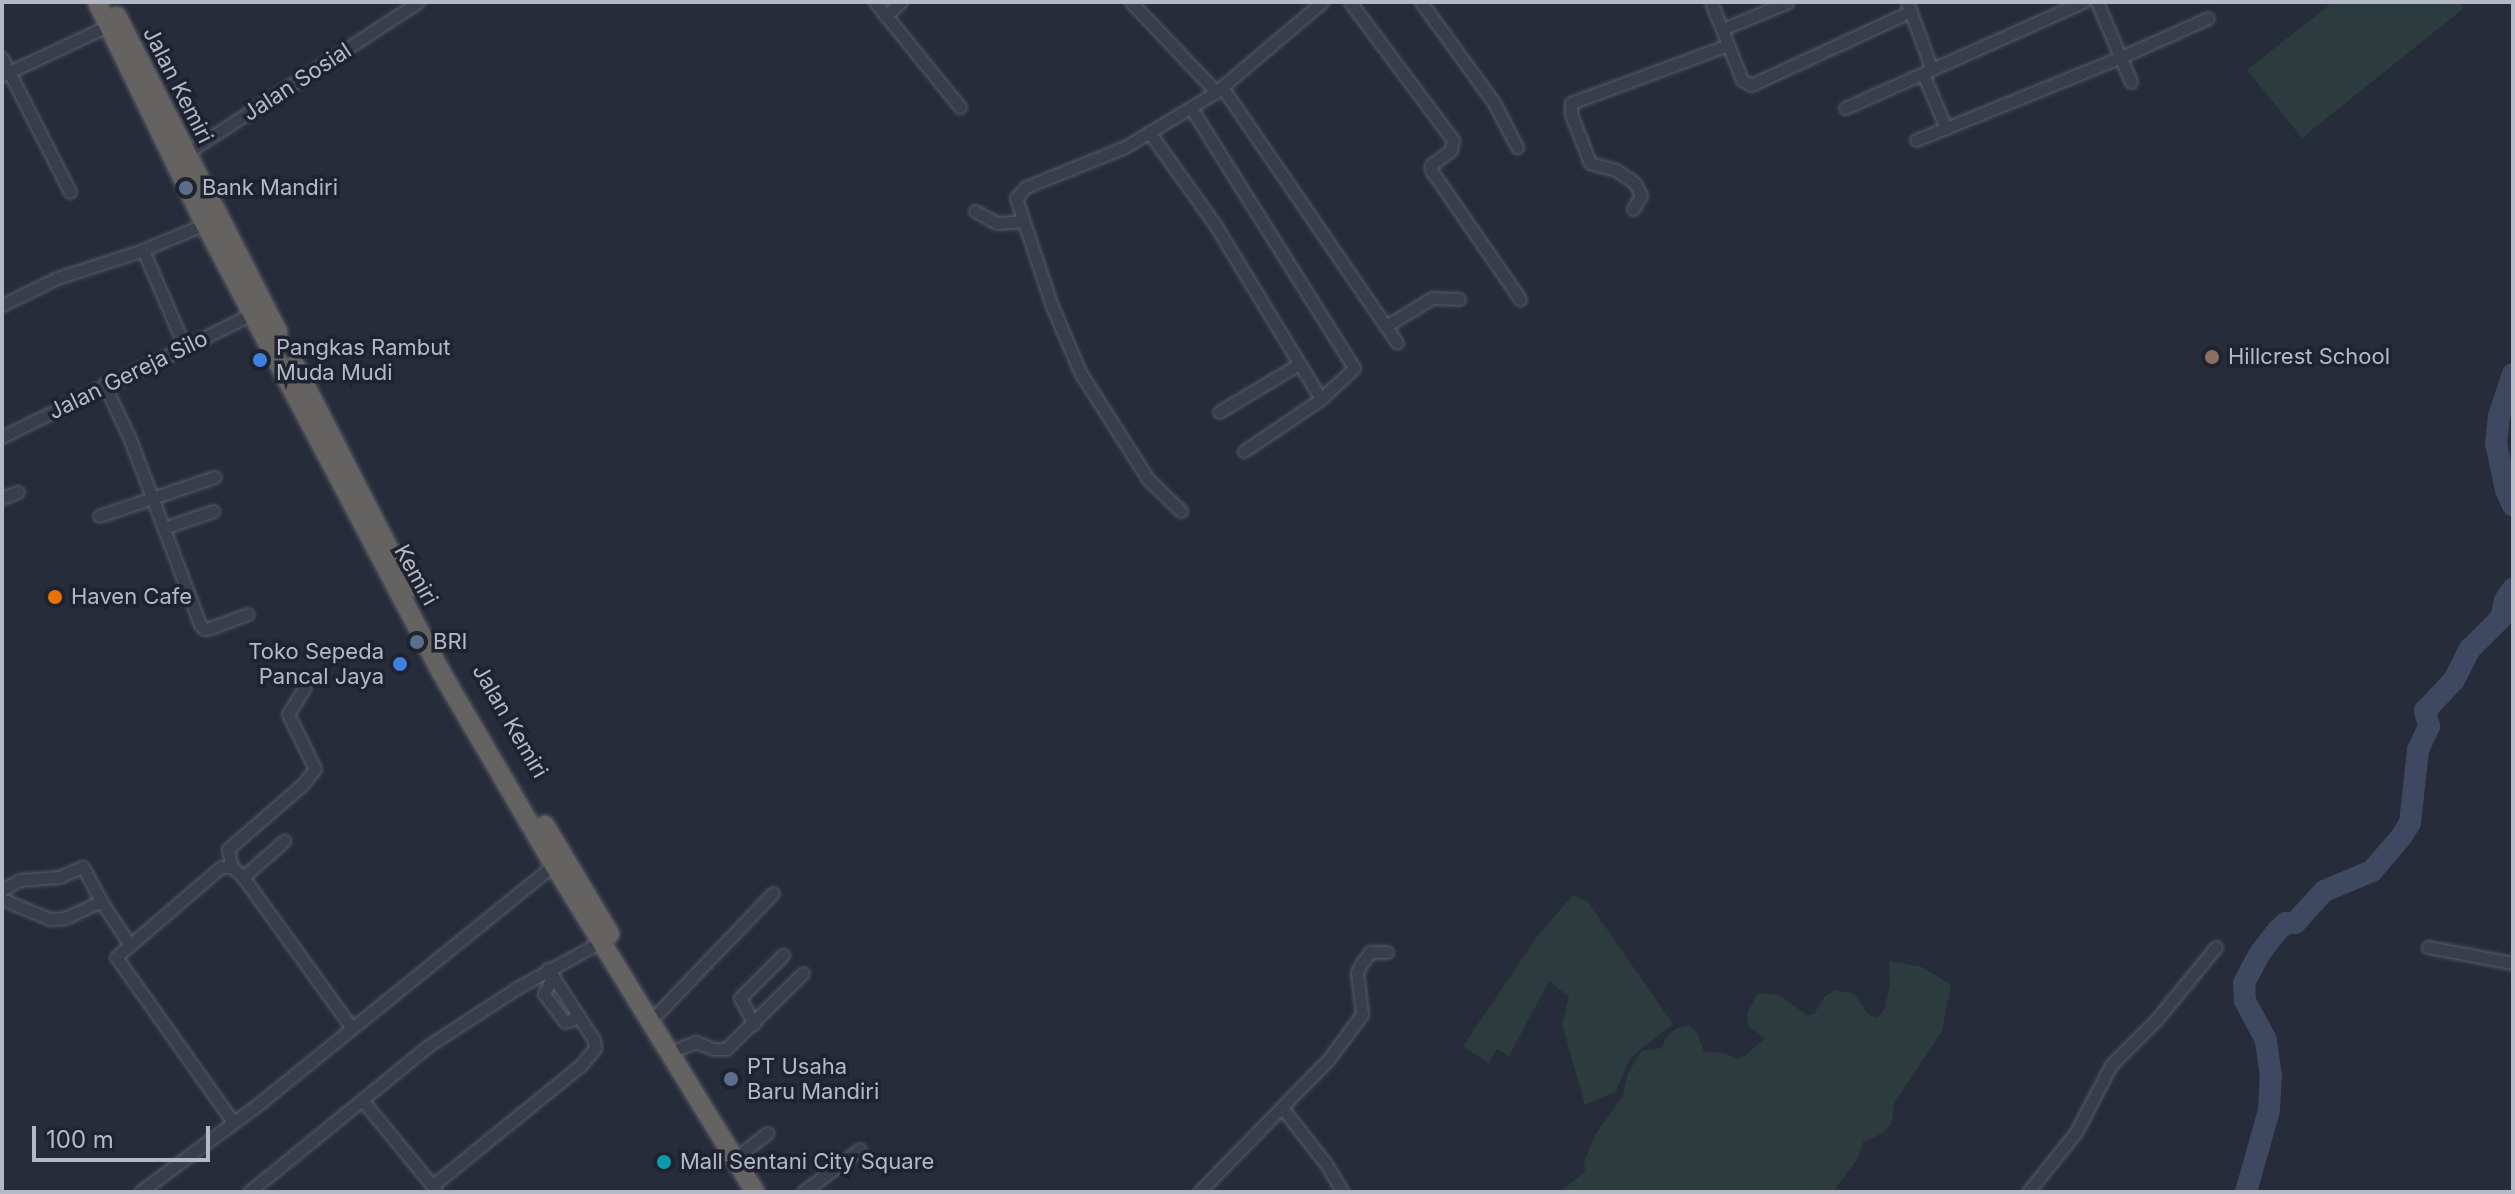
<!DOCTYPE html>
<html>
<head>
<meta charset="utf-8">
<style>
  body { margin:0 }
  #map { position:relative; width:2515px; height:1194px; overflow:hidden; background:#262c39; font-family:Inter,sans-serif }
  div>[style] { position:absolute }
  .green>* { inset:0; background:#2c3c3e }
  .river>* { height:22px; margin:-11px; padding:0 11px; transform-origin:11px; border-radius:11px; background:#3e4860 }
  .roads { filter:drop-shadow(0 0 2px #585c68) drop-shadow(0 0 2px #585c68) }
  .minor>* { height:11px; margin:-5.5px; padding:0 5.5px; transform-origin:5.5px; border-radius:5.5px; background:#393e4a }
  .trunk>* { height:18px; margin:-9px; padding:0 9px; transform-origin:9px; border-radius:9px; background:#646361 }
  .dots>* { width:22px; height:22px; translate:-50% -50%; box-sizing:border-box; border:4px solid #1f232f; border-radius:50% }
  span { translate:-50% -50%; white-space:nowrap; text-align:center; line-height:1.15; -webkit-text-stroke:7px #1f232f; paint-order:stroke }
  .street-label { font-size:22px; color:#b5b9c5 }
  .poi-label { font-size:22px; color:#b5b9c5 }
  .left { translate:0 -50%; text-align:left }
  .right { translate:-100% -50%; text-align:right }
  .frame { position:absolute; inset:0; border:4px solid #b5b9c5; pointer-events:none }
  .scale { position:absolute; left:32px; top:1126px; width:178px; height:36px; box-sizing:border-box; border:4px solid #b5b9c5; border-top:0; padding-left:10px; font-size:24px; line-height:28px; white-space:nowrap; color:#b5b9c5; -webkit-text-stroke:6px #1f232f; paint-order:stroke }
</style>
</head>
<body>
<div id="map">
  <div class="green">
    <div style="clip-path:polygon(2333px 2px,2459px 2px,2464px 8px,2302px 138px,2247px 70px)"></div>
    <div style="clip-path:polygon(1573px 895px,1588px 902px,1673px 1024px,1630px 1058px,1616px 1091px,1585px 1105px,1562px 1024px,1569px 997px,1549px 981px,1509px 1056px,1497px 1049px,1489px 1064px,1463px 1046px,1538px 935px)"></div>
    <div style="clip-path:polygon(1889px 961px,1922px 967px,1951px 985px,1942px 1031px,1894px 1103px,1892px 1123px,1883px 1133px,1863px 1142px,1858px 1158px,1833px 1192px,1560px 1192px,1585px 1172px,1584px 1162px,1595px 1135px,1623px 1096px,1628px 1073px,1642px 1051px,1662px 1048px,1666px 1037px,1677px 1028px,1689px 1025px,1697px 1033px,1704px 1052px,1724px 1053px,1738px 1059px,1746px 1055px,1765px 1038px,1748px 1026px,1747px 1013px,1758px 993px,1779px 995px,1807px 1015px,1814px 1014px,1825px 996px,1836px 990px,1854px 994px,1868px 1014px,1878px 1018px,1885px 1008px,1890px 985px)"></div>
  </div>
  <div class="river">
    <div style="left:2513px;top:374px;width:44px;rotate:108.4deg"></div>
    <div style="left:2499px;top:416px;width:27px;rotate:96deg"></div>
    <div style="left:2496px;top:443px;width:48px;rotate:78deg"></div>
    <div style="left:2506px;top:490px;width:17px;rotate:66deg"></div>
    <div style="left:2246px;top:1192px;width:85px;rotate:-74.3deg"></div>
    <div style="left:2269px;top:1110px;width:33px;rotate:-87deg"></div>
    <div style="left:2271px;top:1077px;width:37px;rotate:-98deg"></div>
    <div style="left:2266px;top:1040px;width:44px;rotate:-118.3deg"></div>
    <div style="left:2245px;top:1001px;width:18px;rotate:-93deg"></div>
    <div style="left:2244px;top:983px;width:34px;rotate:-62deg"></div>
    <div style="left:2260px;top:953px;width:29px;rotate:-52deg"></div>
    <div style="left:2278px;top:930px;width:11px;rotate:-41deg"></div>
    <div style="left:2286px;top:923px;width:9px"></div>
    <div style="left:2295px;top:923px;width:43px;rotate:-47.8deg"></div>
    <div style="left:2324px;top:891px;width:52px;rotate:-22.6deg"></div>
    <div style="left:2372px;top:871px;width:45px;rotate:-49.5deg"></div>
    <div style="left:2401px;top:837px;width:17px;rotate:-57deg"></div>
    <div style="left:2410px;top:823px;width:73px;rotate:-83.7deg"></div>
    <div style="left:2418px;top:750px;width:26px;rotate:-65deg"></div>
    <div style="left:2429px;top:726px;width:16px;rotate:-105deg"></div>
    <div style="left:2425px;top:711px;width:42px;rotate:-46.9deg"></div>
    <div style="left:2454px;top:680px;width:35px;rotate:-63deg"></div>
    <div style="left:2470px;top:649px;width:44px;rotate:-45deg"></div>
    <div style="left:2501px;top:618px;width:18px;rotate:-77deg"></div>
    <div style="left:2505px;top:600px;width:14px;rotate:-54deg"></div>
  </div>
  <div class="roads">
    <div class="minor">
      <div style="left:875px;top:2px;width:135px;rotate:51deg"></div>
      <div style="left:1131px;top:2px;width:124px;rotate:46.6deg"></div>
      <div style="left:1216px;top:92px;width:139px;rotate:-40.3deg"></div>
      <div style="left:1350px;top:2px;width:172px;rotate:53.3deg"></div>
      <div style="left:1453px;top:140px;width:10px;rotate:101deg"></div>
      <div style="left:1451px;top:150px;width:25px;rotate:143deg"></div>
      <div style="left:1431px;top:165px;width:5px;rotate:90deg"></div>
      <div style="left:1431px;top:170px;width:157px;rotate:55.4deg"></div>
      <div style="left:1421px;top:2px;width:125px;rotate:54.1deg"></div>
      <div style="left:1494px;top:103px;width:50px;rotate:62.4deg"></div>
      <div style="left:1711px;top:2px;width:84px;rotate:68.3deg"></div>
      <div style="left:1742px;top:80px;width:10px;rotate:29deg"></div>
      <div style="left:1751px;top:85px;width:176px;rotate:-24.8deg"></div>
      <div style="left:1907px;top:2px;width:72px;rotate:69.8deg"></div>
      <div style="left:2097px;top:2px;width:87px;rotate:67deg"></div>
      <div style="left:885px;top:16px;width:21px;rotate:-41deg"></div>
      <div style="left:1723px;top:29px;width:70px;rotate:-22.6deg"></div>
      <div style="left:2px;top:58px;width:150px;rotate:63.1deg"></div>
      <div style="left:1923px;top:74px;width:59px;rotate:66.9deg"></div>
      <div style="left:3px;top:75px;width:123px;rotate:-25.1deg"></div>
      <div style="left:1222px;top:87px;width:310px;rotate:55.6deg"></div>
      <div style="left:1191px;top:108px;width:307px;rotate:57.9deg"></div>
      <div style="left:1354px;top:368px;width:45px;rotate:136.8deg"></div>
      <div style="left:1321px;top:399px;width:93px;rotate:146deg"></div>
      <div style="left:1845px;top:108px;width:261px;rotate:-24deg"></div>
      <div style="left:1149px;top:132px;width:112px;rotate:54.5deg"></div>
      <div style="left:1214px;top:223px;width:206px;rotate:58.7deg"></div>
      <div style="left:1916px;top:140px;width:221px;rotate:-22deg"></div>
      <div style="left:2121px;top:57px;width:95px;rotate:-24.1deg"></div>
      <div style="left:182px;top:156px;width:282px;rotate:-33.1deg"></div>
      <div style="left:1633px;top:209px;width:16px;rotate:-60deg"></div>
      <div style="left:1641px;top:195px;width:13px;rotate:-117deg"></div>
      <div style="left:1635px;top:183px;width:23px;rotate:-146deg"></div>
      <div style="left:1616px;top:170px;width:27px;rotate:-165deg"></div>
      <div style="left:1590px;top:163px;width:53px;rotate:-111.2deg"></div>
      <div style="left:1571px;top:114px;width:11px;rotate:-90deg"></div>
      <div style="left:1571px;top:103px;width:167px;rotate:-20.3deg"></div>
      <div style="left:975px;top:211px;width:25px;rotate:29deg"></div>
      <div style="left:997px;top:223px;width:26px;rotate:-4deg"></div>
      <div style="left:143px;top:250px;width:106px;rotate:66.6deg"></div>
      <div style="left:2px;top:305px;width:61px;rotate:-26.1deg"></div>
      <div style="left:57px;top:278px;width:90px;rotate:-18deg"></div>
      <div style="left:143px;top:250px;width:67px;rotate:-22.8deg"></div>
      <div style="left:1386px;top:326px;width:54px;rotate:-31.3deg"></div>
      <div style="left:1432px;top:298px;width:27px;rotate:2deg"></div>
      <div style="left:104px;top:384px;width:61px;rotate:64.7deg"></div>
      <div style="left:130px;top:439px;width:198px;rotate:69.3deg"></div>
      <div style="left:200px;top:624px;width:6px;rotate:51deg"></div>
      <div style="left:204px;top:629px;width:6px;rotate:-9deg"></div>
      <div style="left:210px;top:628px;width:40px;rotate:-20.2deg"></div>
      <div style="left:1219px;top:412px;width:93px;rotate:-31deg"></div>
      <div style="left:2px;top:437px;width:281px;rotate:-26.2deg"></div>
      <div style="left:2px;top:498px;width:17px;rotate:-21deg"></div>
      <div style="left:1181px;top:511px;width:46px;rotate:-135.9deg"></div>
      <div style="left:1148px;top:479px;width:125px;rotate:-122.5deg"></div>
      <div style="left:1081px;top:374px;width:74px;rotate:-113.1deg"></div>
      <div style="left:1052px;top:306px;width:114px;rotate:-108.4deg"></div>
      <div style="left:1016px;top:198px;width:15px;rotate:-48deg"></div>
      <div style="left:1026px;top:187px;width:107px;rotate:-22deg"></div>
      <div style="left:1125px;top:147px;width:106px;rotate:-31.1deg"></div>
      <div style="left:99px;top:516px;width:122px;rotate:-18.6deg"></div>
      <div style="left:164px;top:528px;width:52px;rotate:-19.1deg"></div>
      <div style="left:232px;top:867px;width:18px;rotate:-103deg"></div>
      <div style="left:228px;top:849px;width:98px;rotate:-40.9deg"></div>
      <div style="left:302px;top:785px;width:21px;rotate:-51deg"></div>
      <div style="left:315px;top:769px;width:61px;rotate:-116.1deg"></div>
      <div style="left:288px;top:714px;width:31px;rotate:-58deg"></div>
      <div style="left:243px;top:877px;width:55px;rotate:-41.3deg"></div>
      <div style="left:2px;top:890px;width:20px;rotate:-30deg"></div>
      <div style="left:19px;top:880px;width:40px;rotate:-4.3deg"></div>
      <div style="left:59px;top:877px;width:26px;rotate:-23deg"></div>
      <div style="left:83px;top:867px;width:38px;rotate:62deg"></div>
      <div style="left:2px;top:899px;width:52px;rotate:22.6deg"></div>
      <div style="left:50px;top:919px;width:15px;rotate:-4deg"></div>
      <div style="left:65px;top:918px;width:40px;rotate:-25deg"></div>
      <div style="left:101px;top:901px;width:53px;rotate:56.6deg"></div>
      <div style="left:2428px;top:947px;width:86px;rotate:10.7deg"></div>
      <div style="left:553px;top:976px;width:20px;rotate:117deg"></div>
      <div style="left:544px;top:994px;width:35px;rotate:53deg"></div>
      <div style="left:565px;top:1022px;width:15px;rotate:-20deg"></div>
      <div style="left:658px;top:1013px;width:166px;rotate:-46.2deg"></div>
      <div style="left:754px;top:1024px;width:30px;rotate:-118deg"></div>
      <div style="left:740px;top:998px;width:61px;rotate:-45deg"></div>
      <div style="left:680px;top:1048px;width:17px;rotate:-21deg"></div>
      <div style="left:696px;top:1042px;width:18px;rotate:22deg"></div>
      <div style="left:713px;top:1049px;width:13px"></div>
      <div style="left:726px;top:1049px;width:108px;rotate:-44.6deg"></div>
      <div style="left:362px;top:1100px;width:115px;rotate:50.6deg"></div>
      <div style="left:1283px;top:1109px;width:70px;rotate:52deg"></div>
      <div style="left:1326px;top:1164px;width:33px;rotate:59deg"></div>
      <div style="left:233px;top:1122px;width:202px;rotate:-125.3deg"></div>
      <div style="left:116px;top:957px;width:138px;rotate:-40.6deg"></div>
      <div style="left:221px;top:867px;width:11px"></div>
      <div style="left:232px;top:867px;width:15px;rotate:42deg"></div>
      <div style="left:243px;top:877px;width:185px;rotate:54.2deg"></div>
      <div style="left:743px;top:1152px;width:31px;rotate:-38deg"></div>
      <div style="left:432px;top:1186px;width:193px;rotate:-39.1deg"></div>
      <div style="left:582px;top:1064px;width:21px;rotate:-51deg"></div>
      <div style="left:595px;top:1048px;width:8px;rotate:-97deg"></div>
      <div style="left:594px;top:1040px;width:85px;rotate:-122.9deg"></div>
      <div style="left:140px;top:1192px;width:151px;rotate:-36.6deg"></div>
      <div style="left:261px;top:1102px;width:377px;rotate:-39deg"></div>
      <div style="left:249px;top:1192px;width:231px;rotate:-39.2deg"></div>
      <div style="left:428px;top:1046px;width:106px;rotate:-33.1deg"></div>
      <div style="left:517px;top:988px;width:99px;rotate:-28.9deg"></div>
      <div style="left:803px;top:1192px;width:71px;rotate:-37deg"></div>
      <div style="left:1199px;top:1192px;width:185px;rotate:-45.7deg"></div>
      <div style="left:1328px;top:1060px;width:57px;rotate:-53.5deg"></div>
      <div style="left:1362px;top:1014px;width:42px;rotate:-96.8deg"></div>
      <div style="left:1357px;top:972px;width:10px;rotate:-61deg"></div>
      <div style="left:1362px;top:963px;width:14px;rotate:-54deg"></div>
      <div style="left:1370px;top:952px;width:17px"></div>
      <div style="left:2028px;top:1192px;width:77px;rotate:-51.3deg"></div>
      <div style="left:2076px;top:1132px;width:76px;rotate:-62.4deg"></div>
      <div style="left:2111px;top:1065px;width:65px;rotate:-45deg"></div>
      <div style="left:2157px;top:1019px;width:93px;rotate:-50.7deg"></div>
    </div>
    <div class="trunk">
      <div style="left:97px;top:2px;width:247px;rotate:64.1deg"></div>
      <div style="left:205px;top:224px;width:506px;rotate:62.22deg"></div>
      <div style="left:441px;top:672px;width:224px;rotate:59.7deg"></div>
      <div style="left:554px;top:865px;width:384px;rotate:58.4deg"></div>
      <div style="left:117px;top:16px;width:355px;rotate:63deg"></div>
      <div style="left:295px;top:365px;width:250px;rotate:62.9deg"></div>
      <div style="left:545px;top:825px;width:127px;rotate:59.2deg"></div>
    </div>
  </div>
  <div class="dots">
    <div style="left:186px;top:188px;background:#5c6f8a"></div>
    <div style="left:2212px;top:357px;background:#8d6e63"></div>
    <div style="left:260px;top:360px;background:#3f7fe0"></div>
    <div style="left:55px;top:597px;background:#e8710a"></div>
    <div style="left:417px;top:642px;background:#5c6f8a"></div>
    <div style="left:400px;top:664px;background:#3f7fe0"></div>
    <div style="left:731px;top:1079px;background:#5c6f8a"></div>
    <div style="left:664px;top:1162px;background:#0f9aa8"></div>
  </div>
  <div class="street-label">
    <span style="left:297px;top:82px;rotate:-33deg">Jalan Sosial</span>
    <span style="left:178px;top:85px;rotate:63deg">Jalan Kemiri</span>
    <span style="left:128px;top:375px;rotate:-26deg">Jalan Gereja Silo</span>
    <span style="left:416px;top:575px;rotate:61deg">Kemiri</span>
    <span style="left:510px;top:721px;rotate:60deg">Jalan Kemiri</span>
  </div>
  <div class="poi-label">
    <span class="left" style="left:202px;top:188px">Bank Mandiri</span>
    <span class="left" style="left:276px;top:360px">Pangkas Rambut<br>Muda Mudi</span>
    <span class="left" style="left:2228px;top:357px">Hillcrest School</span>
    <span class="left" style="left:71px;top:597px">Haven Cafe</span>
    <span class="left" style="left:433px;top:642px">BRI</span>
    <span class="right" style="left:384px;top:664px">Toko Sepeda<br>Pancal Jaya</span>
    <span class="left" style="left:747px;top:1079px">PT Usaha<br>Baru Mandiri</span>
    <span class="left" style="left:680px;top:1162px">Mall Sentani City Square</span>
  </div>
  <div class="frame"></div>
  <div class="scale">100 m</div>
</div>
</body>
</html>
